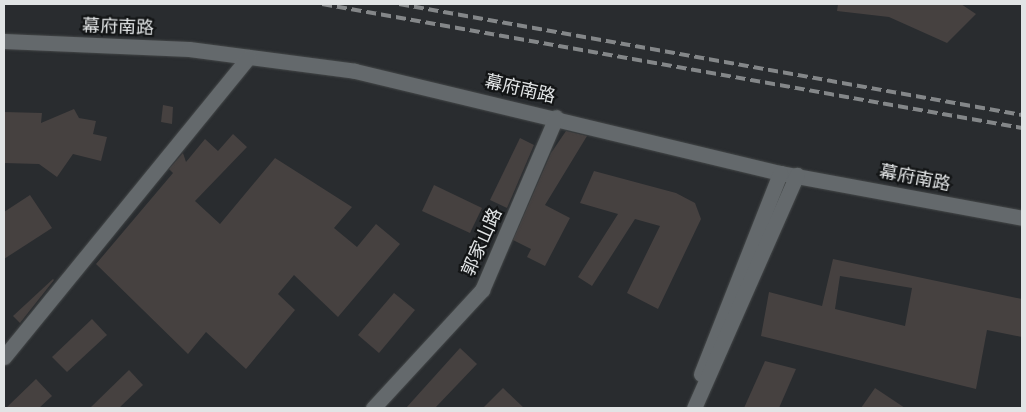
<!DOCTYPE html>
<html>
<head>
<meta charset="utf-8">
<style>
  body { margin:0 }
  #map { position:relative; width:1026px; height:412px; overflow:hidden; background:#292c2f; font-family:"IBM Plex Sans","Noto Sans SC",sans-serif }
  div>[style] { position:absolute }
  .building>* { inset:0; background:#464140 }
  .roads { filter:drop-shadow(0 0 1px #444748) drop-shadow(0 0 1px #444748) }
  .minor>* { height:15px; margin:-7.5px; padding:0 7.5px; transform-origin:7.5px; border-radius:7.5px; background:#64696c }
  .rail>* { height:4px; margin-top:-2px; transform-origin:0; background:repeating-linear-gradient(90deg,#848789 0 10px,transparent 0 15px) }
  span { translate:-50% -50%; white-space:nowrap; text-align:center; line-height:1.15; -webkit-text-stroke:4.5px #131516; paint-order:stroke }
  .street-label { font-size:18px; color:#e1e4e5 }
  .frame { position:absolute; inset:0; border:5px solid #e1e4e5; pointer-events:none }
</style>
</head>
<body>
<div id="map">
  <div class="building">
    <div style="clip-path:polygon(838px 4px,961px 4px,976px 14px,947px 43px,889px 17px,837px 11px)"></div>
    <div style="clip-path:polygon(163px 105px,173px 107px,172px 124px,161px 122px)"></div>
    <div style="clip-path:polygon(74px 109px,79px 118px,96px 121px,93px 134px,107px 137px,101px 161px,73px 154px,57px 177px,39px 164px,4px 163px,4px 112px,42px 113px,41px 123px)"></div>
    <div style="clip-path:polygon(566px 131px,587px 136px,545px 205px,570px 218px,545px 266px,527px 257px,531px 249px,513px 240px,551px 153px)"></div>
    <div style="clip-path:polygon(233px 134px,247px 147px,195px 201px,220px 224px,275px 158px,352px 207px,334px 228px,357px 247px,376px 224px,400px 244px,338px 317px,294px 275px,278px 294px,295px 310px,246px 369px,206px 332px,188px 354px,96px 264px,173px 173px,169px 169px,183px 153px,186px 162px,205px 139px,218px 151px)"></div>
    <div style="clip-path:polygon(520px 138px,534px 145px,507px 208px,490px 200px)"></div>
    <div style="clip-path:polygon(594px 171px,676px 193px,695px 203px,701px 219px,658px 309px,627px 293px,660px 226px,635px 219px,592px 286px,578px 277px,618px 214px,580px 203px)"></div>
    <div style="clip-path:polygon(434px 185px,482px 208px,470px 233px,422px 211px)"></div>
    <div style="clip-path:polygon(30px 195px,52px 228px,4px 259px,4px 212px)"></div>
    <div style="clip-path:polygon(evenodd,833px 259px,1022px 299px,1022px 337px,987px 330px,976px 389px,761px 336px,769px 292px,822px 306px,833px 259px,840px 276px,912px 288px,905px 326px,835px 309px,840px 276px)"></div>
    <div style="clip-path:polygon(53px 279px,54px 280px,20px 323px,13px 316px)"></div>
    <div style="clip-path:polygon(394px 293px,415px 310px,379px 353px,358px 335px)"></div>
    <div style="clip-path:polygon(92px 319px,107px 335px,67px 372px,52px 357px)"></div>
    <div style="clip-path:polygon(460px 348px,477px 364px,435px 408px,406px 408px)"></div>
    <div style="clip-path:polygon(765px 361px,796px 369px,779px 408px,744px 408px)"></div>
    <div style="clip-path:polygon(129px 370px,143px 385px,119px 408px,90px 408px)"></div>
    <div style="clip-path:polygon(36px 379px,52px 396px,39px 408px,6px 408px)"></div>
    <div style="clip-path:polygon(503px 388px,524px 408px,483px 408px)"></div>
    <div style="clip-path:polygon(875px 388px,905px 408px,861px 408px)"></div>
  </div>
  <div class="roads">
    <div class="minor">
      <div style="left:4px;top:41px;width:185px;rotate:2.5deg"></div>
      <div style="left:189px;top:49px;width:167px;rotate:7.5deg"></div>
      <div style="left:355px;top:71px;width:437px;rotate:13.5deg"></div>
      <div style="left:780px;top:173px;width:246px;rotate:10.5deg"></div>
      <div style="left:4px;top:357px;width:387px;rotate:-50.8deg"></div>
      <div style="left:701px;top:374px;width:216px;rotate:-68.5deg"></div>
      <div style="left:373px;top:408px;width:161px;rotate:-47.3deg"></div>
      <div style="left:482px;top:290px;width:188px;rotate:-66.8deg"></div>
      <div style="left:694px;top:408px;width:255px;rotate:-66.2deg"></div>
    </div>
  </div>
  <div class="rail">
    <div style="left:322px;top:4px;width:711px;rotate:10.05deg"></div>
    <div style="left:399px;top:4px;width:633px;rotate:10.1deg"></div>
  </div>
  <div class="street-label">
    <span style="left:118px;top:27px;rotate:2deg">幕府南路</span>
    <span style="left:520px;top:89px;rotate:13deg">幕府南路</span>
    <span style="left:915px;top:178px;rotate:11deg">幕府南路</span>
    <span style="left:482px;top:242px;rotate:-66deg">郭家山路</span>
  </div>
  <div class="frame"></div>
</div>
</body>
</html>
